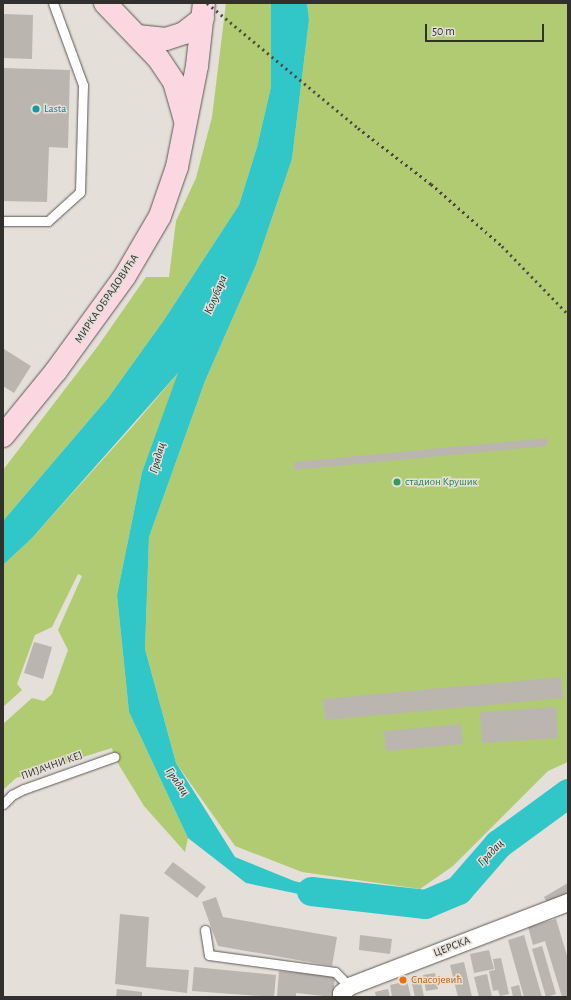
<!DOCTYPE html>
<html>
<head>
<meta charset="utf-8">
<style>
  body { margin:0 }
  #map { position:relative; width:571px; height:1000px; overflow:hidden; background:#e4dfd8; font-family:"Alegreya Sans",sans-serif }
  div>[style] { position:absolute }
  .green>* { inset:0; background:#b1cb73 }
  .water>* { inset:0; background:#31c6c7 }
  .river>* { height:29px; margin:-14.5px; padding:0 14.5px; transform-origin:14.5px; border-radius:14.5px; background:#31c6c7 }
  .building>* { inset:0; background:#bbb5af }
  .roads { filter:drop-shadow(0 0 1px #5d5852) drop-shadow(0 0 1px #5d5852) }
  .lane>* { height:9px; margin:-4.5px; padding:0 4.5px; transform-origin:4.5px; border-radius:4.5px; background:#fff }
  .street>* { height:17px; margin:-8.5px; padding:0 8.5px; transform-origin:8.5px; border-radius:8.5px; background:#fff }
  .secondary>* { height:22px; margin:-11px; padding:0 11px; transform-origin:11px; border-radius:11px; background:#fbd7e2 }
  .rail>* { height:3px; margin-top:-1.5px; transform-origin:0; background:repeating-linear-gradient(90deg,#484642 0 2px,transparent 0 6px) }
  .dots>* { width:11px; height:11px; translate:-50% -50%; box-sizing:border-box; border:2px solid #e4dfd8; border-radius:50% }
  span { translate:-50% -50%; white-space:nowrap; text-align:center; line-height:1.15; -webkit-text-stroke:3px #e4dfd8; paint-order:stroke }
  .culture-label { font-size:11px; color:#0d838f }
  .left { translate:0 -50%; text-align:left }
  .street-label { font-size:11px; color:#32302d }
  .leisure-label { font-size:11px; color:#27864d }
  .food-label { font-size:11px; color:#c56008 }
  .water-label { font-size:12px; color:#162e2e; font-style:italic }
  .frame { position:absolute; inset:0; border:4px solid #32302d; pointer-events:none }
  .scale { position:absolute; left:425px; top:24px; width:119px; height:18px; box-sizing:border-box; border:2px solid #32302d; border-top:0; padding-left:5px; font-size:12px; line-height:14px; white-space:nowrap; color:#32302d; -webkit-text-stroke:3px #e4dfd8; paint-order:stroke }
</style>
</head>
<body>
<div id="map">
  <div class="green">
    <div style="clip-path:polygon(226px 3px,271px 3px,271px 87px,257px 147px,239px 205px,164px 320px,108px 398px,3px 521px,3px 470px,98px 346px,146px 277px,169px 277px,176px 221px,196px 178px,212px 117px)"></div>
    <div style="clip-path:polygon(307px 3px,568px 3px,568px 762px,548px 771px,453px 866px,420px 889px,302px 872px,235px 846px,176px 763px,145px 649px,149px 537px,205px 381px,256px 265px,292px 159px,309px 20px)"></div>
    <div style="clip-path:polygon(179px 372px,142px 472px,117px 595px,129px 712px,188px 838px,185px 852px,144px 806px,114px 757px,112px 748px,16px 778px,3px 790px,3px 724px,32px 698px,44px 701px,52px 694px,68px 650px,58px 630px,82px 576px,78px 574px,52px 627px,35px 635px,17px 684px,22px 690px,3px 707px,3px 565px,32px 538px,133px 426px)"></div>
  </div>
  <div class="water">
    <div style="clip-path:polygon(271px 3px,307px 3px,309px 20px,292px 159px,256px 265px,205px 381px,149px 537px,145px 649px,176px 763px,235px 857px,294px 881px,355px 895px,318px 898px,246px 883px,188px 838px,129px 712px,117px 595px,142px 472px,178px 373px,32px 538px,3px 565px,3px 521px,108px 398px,164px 320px,239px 205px,257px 147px,271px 87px)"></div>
  </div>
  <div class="river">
    <div style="left:311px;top:891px;width:115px;rotate:6.5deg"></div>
    <div style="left:425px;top:904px;width:36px;rotate:-23deg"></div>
    <div style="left:458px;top:890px;width:61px;rotate:-49deg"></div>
    <div style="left:498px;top:844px;width:87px;rotate:-36.1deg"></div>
  </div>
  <div class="building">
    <div style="clip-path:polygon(3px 14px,33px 15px,32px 59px,3px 58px)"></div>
    <div style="clip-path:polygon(3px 68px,70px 70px,68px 148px,49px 147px,47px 202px,3px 201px)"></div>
    <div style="clip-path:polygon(4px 349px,31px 366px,14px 393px,3px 386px)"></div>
    <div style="clip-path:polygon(547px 438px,547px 446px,294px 470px,294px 462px)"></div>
    <div style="clip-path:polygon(34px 642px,52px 647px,43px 679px,24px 673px)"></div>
    <div style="clip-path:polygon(561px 677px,563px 698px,325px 720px,323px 699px)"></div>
    <div style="clip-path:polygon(556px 707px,558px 738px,482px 743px,480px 712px)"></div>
    <div style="clip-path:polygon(461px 724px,463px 744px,386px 751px,384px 731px)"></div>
    <div style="clip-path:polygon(173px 862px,206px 887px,197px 898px,164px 873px)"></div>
    <div style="clip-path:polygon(568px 883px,568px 894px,548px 905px,544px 897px)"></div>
    <div style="clip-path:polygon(216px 897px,223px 917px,337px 937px,332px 966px,218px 946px,202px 902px)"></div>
    <div style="clip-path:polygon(120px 914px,149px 917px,146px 967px,189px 970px,187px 993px,115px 984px)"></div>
    <div style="clip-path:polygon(556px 919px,568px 959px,568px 997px,562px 997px,545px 941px,533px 945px,528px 927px)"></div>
    <div style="clip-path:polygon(360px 935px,392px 939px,390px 954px,359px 950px)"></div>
    <div style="clip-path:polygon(524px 935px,542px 997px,524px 997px,508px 940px)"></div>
    <div style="clip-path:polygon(542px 946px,556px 994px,546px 997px,532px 949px)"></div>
    <div style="clip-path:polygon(489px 950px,494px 969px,474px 973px,470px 954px)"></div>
    <div style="clip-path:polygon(501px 958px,509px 994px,500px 996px,498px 990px,493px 991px,489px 971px,495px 970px,493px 959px)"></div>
    <div style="clip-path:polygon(464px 962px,472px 997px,458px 997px,450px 965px)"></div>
    <div style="clip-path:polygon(194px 967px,276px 975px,274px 997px,192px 991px)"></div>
    <div style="clip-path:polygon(279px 971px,335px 976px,333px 997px,296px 993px,296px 997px,277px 997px)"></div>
    <div style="clip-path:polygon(435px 973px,438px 989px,426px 991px,423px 975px)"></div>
    <div style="clip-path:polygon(487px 974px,492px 997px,479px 997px,474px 977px)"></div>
    <div style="clip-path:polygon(420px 977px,424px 997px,415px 997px,411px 979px)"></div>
    <div style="clip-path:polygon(407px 981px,411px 997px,392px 997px,390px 985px)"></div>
    <div style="clip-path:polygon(519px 985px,522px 997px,513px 997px,511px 987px)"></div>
    <div style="clip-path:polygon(117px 989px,142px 992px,142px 997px,116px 997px)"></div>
    <div style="clip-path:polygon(388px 989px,390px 997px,376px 997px,375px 992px)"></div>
  </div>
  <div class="roads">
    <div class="lane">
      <div style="left:3px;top:221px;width:45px"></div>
      <div style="left:48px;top:221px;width:43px;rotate:-42.2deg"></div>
      <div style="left:80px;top:192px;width:107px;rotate:-88.4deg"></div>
      <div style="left:83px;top:85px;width:87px;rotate:-110.1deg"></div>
      <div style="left:3px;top:804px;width:13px;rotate:-45deg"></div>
      <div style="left:12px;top:795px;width:13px;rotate:-27deg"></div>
      <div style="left:24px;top:789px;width:96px;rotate:-19.6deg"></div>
      <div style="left:205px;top:930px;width:25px;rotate:81deg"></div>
      <div style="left:209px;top:955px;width:127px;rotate:7.7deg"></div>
      <div style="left:335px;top:972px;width:20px;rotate:45deg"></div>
    </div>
    <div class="street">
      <div style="left:342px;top:997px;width:4px;rotate:-104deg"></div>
      <div style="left:341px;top:993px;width:11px;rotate:-41deg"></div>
      <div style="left:349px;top:986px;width:235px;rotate:-21deg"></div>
    </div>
    <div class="secondary">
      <div style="left:105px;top:3px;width:76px;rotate:46.1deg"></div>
      <div style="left:158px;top:58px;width:29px;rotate:56deg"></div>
      <div style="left:174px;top:82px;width:40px;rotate:74deg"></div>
      <div style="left:137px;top:36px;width:29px;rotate:6deg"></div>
      <div style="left:166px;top:39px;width:19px;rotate:-18deg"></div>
      <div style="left:184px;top:33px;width:24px;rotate:-38deg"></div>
      <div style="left:3px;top:436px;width:84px;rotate:-50.8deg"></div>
      <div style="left:56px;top:371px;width:117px;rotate:-54deg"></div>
      <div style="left:125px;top:276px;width:69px;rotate:-59.7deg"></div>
      <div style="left:160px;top:216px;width:52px;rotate:-70.9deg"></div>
      <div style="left:177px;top:167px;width:103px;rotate:-78.8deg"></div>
      <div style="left:197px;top:66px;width:63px;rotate:-83.7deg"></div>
    </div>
  </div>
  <div class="rail">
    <div style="left:207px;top:3px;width:196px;rotate:39.6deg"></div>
    <div style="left:358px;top:128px;width:92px;rotate:37.5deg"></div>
    <div style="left:431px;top:184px;width:94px;rotate:41.1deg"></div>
    <div style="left:502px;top:246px;width:95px;rotate:45.9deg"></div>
  </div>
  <div class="dots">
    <div style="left:36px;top:109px;background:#0f9aa8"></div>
    <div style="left:397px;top:482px;background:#2e9e5b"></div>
    <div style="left:403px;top:980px;background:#e8710a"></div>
  </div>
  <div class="culture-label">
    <span class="left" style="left:44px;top:109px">Lasta</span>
  </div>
  <div class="street-label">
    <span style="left:107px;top:299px;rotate:-56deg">МИРКА ОБРАДОВИЋА</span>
    <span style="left:52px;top:766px;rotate:-20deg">ПИЈАЧНИ КЕЈ</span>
    <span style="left:452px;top:947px;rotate:-21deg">ЦЕРСКА</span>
  </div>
  <div class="leisure-label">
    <span class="left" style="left:405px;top:482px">стадион Крушик</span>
  </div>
  <div class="food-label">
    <span class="left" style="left:411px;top:980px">Спасојевић</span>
  </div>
  <div class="water-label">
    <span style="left:216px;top:295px;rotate:-67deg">Колубара</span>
    <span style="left:158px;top:458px;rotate:-74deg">Градац</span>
    <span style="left:177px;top:782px;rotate:55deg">Градац</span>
    <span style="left:491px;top:853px;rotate:-46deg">Градац</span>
  </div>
  <div class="frame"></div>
  <div class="scale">50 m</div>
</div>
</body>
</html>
